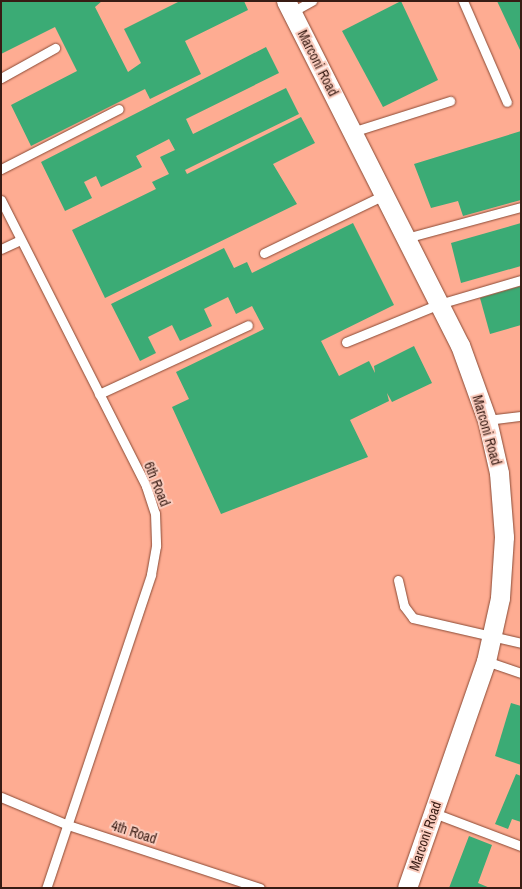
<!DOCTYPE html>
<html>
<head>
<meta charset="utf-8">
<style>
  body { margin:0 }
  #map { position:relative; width:522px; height:889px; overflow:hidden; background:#f7bba8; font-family:"Archivo Narrow",sans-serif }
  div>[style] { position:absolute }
  .built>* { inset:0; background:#feac92 }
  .building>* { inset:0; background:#3bab75 }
  .roads { filter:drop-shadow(0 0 1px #8a4a35) drop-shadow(0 0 1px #8a4a35) }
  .service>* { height:9px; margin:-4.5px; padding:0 4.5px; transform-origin:4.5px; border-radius:4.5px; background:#fff }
  .minor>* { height:19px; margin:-9.5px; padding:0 9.5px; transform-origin:9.5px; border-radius:9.5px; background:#fff }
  span { translate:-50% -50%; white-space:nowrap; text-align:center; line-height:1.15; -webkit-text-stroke:4px #faccbe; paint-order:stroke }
  .street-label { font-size:14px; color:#381c14 }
  .frame { position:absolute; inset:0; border:2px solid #381c14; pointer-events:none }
</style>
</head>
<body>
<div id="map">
  <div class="built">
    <div style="clip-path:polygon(1px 1px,521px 1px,521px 888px,1px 888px)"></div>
  </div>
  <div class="building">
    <div style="clip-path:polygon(1px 1px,102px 1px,95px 7px,128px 72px,141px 63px,124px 29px,180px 1px,244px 1px,248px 10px,185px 41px,201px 74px,150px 99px,145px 89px,31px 146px,11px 105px,77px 71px,55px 27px,1px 54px)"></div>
    <div style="clip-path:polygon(401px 1px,438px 80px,383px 107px,342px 31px)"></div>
    <div style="clip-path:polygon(497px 1px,521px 1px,521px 52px)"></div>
    <div style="clip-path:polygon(266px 47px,279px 73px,186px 119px,193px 134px,286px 88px,299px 114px,185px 170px,187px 174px,301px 117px,315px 143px,273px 164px,297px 204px,105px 298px,72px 230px,156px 189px,152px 182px,169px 174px,160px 157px,175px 150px,169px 139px,136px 156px,142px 167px,101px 187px,96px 176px,84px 182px,92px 198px,65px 211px,41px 162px)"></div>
    <div style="clip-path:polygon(521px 131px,521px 200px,463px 216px,458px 201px,431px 208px,414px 164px)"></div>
    <div style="clip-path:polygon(353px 223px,394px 305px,321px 341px,339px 376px,369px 361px,375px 373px,374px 366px,414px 346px,432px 383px,392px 402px,387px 393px,389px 401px,350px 420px,368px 457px,221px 514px,172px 407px,189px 399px,176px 372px,264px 329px,252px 306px,236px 314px,228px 297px,204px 309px,212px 326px,180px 341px,172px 325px,148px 337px,156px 353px,140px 361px,111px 304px,224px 248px,234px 268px,247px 262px,252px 273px)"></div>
    <div style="clip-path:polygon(521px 223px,521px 266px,461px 283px,451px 243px)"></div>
    <div style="clip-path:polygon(521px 286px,521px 325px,490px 334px,480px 298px)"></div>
    <div style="clip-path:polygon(511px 703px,521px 706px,521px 765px,495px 756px)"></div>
    <div style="clip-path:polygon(516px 774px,521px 776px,521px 822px,512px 819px,508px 829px,495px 824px)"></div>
    <div style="clip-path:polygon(469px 836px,492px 845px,478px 883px,490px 888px,449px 888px)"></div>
  </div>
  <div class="roads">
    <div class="service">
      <div style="left:463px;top:1px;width:110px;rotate:66.5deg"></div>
      <div style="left:292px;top:12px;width:23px;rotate:-29deg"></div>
      <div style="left:1px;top:78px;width:62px;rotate:-29.1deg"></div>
      <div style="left:352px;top:132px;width:103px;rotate:-17.6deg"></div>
      <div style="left:1px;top:169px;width:132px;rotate:-27deg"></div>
      <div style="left:1px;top:200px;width:321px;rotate:63.1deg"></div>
      <div style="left:146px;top:486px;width:28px;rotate:72deg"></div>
      <div style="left:155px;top:513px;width:33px;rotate:88deg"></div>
      <div style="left:156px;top:546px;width:29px;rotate:100deg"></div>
      <div style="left:151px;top:575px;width:330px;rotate:108.5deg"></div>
      <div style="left:406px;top:238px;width:119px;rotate:-15.1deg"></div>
      <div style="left:1px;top:249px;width:21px;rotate:-25deg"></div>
      <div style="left:264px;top:253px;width:133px;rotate:-25.8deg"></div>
      <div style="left:346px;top:342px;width:100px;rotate:-22.2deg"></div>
      <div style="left:439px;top:304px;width:85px;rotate:-16.3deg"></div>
      <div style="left:99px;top:394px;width:164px;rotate:-24.8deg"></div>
      <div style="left:487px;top:420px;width:34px;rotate:-7deg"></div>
      <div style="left:398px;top:580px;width:27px;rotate:77deg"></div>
      <div style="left:404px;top:606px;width:15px;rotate:53deg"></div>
      <div style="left:413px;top:618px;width:111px;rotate:13deg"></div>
      <div style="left:486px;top:661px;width:37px;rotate:19deg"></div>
      <div style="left:1px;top:797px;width:73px;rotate:22.7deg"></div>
      <div style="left:68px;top:825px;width:202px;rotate:18.2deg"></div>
      <div style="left:434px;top:813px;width:93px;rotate:20.8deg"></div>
    </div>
    <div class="minor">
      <div style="left:286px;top:1px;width:386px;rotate:63.2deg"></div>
      <div style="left:460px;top:345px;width:80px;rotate:70.2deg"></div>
      <div style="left:487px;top:420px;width:54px;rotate:77.2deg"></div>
      <div style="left:499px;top:473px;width:64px;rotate:85.5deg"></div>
      <div style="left:504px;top:537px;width:61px;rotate:93.8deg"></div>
      <div style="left:500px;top:598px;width:65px;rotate:102.5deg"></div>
      <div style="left:486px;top:661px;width:240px;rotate:109.2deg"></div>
    </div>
  </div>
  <div class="street-label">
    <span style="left:318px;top:63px;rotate:63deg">Marconi Road</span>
    <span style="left:487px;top:430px;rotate:74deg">Marconi Road</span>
    <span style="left:157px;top:484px;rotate:68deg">6th Road</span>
    <span style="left:134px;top:832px;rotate:18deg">4th Road</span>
    <span style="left:425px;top:836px;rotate:-71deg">Marconi Road</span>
  </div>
  <div class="frame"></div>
</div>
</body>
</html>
